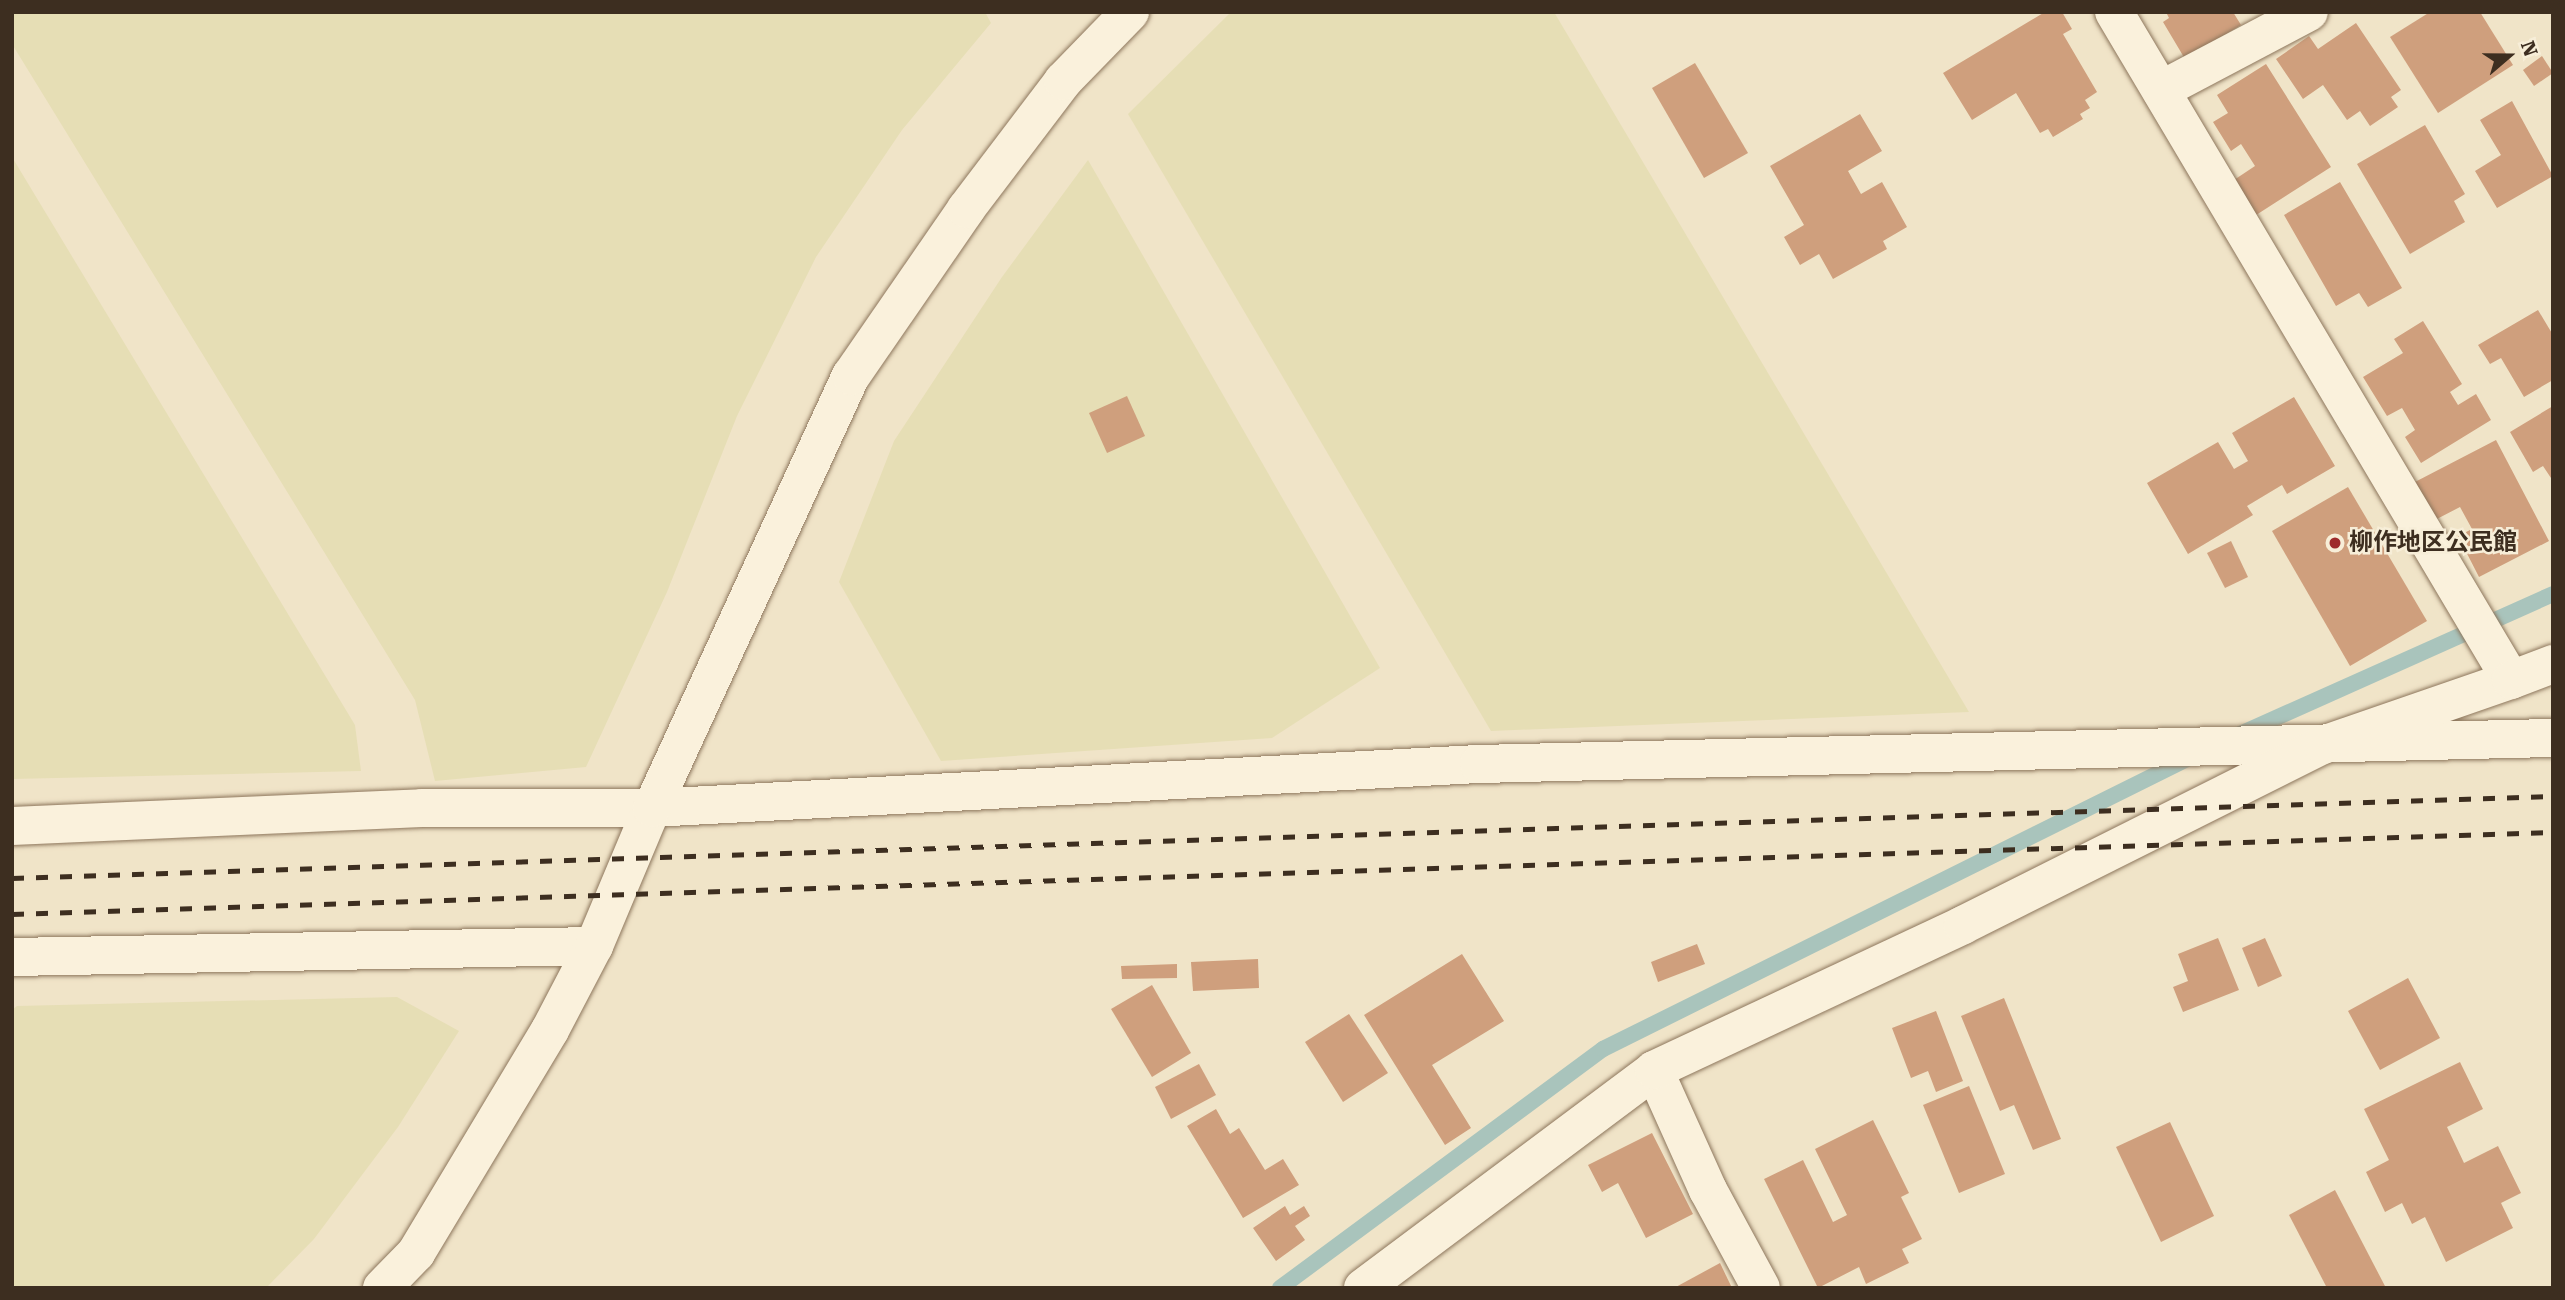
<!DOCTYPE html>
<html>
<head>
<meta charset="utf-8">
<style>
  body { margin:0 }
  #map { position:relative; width:2565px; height:1300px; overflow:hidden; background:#f0e4c8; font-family:"Roboto Serif","Noto Sans JP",serif }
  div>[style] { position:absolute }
  .farmland>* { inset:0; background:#e6deb5 }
  .stream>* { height:16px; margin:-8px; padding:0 8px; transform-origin:8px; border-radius:8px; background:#a9c4bc }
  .building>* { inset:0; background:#cf9f7d }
  .roads { filter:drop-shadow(0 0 2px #8d765c) drop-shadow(0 0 2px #8d765c) }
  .street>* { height:38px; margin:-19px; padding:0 19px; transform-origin:19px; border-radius:19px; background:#faf1dc }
  .secondary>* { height:38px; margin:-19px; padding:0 19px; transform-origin:19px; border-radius:19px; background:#faf1dc }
  .rail>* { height:5px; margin-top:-2.5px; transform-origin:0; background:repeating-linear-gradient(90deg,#3d2e20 0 12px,transparent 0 24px) }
  .dots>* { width:19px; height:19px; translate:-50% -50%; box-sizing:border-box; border:4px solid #f7eed8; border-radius:50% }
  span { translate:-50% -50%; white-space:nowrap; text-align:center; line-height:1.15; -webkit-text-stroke:5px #f7eed8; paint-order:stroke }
  .poi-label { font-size:24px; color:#3d2e20; font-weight:700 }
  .left { translate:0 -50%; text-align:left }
  .frame { position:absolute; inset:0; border:14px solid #3d2e20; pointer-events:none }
  .north { position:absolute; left:2474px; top:21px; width:70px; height:70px; -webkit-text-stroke:5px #f7eed8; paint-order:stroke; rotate:70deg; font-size:19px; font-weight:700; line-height:28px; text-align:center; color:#3d2e20 }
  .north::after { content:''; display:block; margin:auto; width:24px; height:32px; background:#3d2e20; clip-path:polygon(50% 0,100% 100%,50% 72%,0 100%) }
</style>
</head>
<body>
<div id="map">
  <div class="farmland">
    <div style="clip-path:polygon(12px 12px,985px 12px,991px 23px,902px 130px,816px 257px,737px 416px,667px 592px,586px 767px,435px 781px,415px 700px,12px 44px)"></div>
    <div style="clip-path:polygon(1231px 12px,1554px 12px,1969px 712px,1491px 731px,1128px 114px)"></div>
    <div style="clip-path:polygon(12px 157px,355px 725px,361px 771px,12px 779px)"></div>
    <div style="clip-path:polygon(1088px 160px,1380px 668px,1272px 738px,941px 761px,839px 582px,894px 441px,1002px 277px)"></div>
    <div style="clip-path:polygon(397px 997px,459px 1031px,398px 1127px,314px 1239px,266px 1288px,12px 1288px,12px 1010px,17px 1006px)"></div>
  </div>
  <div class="stream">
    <div style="left:2240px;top:734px;width:343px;rotate:-24.1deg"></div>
    <div style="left:1280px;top:1288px;width:402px;rotate:-36.5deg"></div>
    <div style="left:1603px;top:1049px;width:657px;rotate:-26.41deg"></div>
  </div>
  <div class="building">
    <div style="clip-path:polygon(2045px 12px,2062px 12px,2072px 29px,2063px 34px,2097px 92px,2085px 100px,2090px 108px,2080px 114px,2083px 119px,2053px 137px,2048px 129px,2040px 133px,2016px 93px,1972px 120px,1943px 73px)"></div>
    <div style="clip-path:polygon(2166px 12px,2233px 12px,2241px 25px,2185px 59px,2163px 22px,2169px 18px)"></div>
    <div style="clip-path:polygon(2430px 12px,2480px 12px,2513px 65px,2438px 113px,2390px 37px)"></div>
    <div style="clip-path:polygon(2356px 23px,2401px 90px,2391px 97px,2398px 107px,2370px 126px,2360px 111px,2347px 120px,2323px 85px,2303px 99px,2276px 59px,2309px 36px,2318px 49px)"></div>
    <div style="clip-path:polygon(2542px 56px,2553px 73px,2534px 86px,2523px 70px)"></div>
    <div style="clip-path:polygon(1695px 63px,1748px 153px,1704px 178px,1652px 88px)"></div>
    <div style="clip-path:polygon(2266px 64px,2331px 167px,2253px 217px,2231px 182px,2255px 166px,2241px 144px,2231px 151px,2213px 122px,2228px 113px,2217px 95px)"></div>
    <div style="clip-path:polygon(2512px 101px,2553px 176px,2497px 208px,2475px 171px,2501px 155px,2480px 120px)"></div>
    <div style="clip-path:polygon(1860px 114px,1882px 151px,1848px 171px,1861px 194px,1882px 182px,1907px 227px,1883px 241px,1887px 249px,1833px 279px,1819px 254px,1800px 265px,1784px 237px,1804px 225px,1770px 166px)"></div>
    <div style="clip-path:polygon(2425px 125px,2465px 194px,2454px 201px,2465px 222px,2410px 254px,2357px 164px)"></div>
    <div style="clip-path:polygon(2340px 182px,2402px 288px,2368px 307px,2359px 293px,2336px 306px,2284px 215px)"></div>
    <div style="clip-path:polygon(2538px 310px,2553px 335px,2553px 380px,2524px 397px,2501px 358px,2490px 364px,2478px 345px)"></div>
    <div style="clip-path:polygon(2423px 321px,2462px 384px,2450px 392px,2458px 405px,2476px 394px,2491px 420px,2421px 463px,2405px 437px,2415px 430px,2402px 408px,2387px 416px,2363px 377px,2403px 353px,2394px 339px)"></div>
    <div style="clip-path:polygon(1127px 396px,1145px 436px,1107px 453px,1089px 413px)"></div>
    <div style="clip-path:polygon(2294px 397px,2335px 466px,2287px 494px,2282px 485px,2247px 506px,2253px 515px,2188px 554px,2147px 483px,2218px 442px,2234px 469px,2248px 461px,2232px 433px)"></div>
    <div style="clip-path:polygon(2553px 406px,2553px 481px,2543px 466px,2533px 472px,2510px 432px)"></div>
    <div style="clip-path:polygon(2496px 440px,2549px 541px,2479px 577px,2458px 536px,2472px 529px,2460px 507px,2433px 521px,2413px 483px)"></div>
    <div style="clip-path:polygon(2348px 487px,2427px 621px,2350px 666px,2272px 531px)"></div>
    <div style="clip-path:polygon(2231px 541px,2248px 577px,2225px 588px,2207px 553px)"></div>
    <div style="clip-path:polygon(2218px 938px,2239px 990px,2183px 1012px,2173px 987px,2188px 981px,2178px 954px)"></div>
    <div style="clip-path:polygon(2265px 938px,2282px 976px,2258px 987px,2242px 948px)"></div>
    <div style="clip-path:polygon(1697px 944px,1705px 964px,1658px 982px,1651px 962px)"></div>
    <div style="clip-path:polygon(1462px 954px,1504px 1021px,1432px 1065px,1471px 1128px,1445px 1145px,1364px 1015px)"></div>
    <div style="clip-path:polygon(1258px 959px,1259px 988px,1193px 991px,1191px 962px)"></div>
    <div style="clip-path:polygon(1177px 964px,1177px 978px,1122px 979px,1121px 966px)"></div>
    <div style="clip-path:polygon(2408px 978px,2440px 1038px,2380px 1070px,2348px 1011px)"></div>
    <div style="clip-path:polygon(1152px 985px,1191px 1053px,1152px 1077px,1111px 1009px)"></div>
    <div style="clip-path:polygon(2004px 998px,2061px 1139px,2033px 1150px,2014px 1105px,2000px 1111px,1961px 1016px)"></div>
    <div style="clip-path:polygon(1936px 1011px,1963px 1081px,1936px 1092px,1928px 1071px,1911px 1078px,1892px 1028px)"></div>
    <div style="clip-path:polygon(1349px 1014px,1388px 1073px,1343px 1102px,1305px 1042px)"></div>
    <div style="clip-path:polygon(2460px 1062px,2483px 1109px,2447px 1127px,2464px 1163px,2498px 1146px,2521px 1193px,2501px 1203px,2513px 1228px,2446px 1262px,2425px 1217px,2412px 1224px,2402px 1203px,2385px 1212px,2366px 1172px,2389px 1160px,2364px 1109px)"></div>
    <div style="clip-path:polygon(1199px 1064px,1216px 1095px,1171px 1119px,1155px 1087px)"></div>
    <div style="clip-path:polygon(1969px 1086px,2005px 1174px,1959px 1193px,1923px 1105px)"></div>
    <div style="clip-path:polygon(1216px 1109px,1230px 1134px,1239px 1128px,1265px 1170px,1283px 1159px,1299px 1185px,1243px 1218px,1187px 1126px)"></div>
    <div style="clip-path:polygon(1873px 1120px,1909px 1193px,1901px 1197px,1922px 1239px,1902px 1249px,1909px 1263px,1866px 1284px,1859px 1267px,1818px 1288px,1764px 1179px,1803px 1160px,1833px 1222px,1847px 1215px,1815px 1149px)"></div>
    <div style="clip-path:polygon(2170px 1122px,2214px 1216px,2161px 1242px,2116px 1147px)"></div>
    <div style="clip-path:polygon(1652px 1133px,1693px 1214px,1646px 1238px,1618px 1183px,1602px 1192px,1588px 1165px)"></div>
    <div style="clip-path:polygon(2335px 1190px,2386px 1288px,2327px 1288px,2289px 1215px)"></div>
    <div style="clip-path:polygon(1285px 1206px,1290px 1215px,1304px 1206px,1310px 1216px,1295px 1226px,1305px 1240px,1276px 1261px,1253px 1228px)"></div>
    <div style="clip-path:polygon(1720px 1263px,1732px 1288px,1674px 1288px)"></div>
  </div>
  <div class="roads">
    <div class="street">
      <div style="left:2161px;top:90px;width:167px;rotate:-27.8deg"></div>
      <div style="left:12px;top:826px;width:410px;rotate:-2.5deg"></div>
      <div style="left:422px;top:808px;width:230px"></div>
      <div style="left:652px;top:808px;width:828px;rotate:-3.05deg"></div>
      <div style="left:1479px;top:764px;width:1074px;rotate:-1.39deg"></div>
      <div style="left:12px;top:957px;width:582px;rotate:-1.08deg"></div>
      <div style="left:1654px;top:1070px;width:132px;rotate:65.8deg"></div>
      <div style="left:1708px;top:1190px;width:111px;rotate:61.6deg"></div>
      <div style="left:1363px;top:1288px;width:364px;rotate:-36.8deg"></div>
      <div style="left:1654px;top:1070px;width:341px;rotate:-25.1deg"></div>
      <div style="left:1963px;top:925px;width:402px;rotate:-26.6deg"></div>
      <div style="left:2323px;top:745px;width:199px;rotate:-19.1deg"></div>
      <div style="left:2511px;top:680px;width:777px;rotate:-120.72deg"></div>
    </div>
    <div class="secondary">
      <div style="left:2511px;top:680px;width:45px;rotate:-20.9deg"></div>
      <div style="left:382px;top:1288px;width:49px;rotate:-45.8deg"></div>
      <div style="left:416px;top:1253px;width:260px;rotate:-59deg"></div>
      <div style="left:550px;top:1030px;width:95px;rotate:-62.4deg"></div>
      <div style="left:594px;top:946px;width:150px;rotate:-67.2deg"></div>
      <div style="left:652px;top:808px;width:476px;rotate:-65.3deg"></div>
      <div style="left:851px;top:376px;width:203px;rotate:-55.4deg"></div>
      <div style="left:966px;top:209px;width:161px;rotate:-52.8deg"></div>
      <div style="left:1063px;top:81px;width:96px;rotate:-45.8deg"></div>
    </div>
  </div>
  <div class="rail">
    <div style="left:12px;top:878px;width:2542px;rotate:-1.85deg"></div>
    <div style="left:12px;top:914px;width:2542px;rotate:-1.85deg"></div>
  </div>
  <div class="dots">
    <div style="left:2335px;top:543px;background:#9e2a2b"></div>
  </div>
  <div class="poi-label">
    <span class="left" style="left:2349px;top:543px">柳作地区公民館</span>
  </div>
  <div class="frame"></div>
  <div class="north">N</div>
</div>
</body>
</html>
